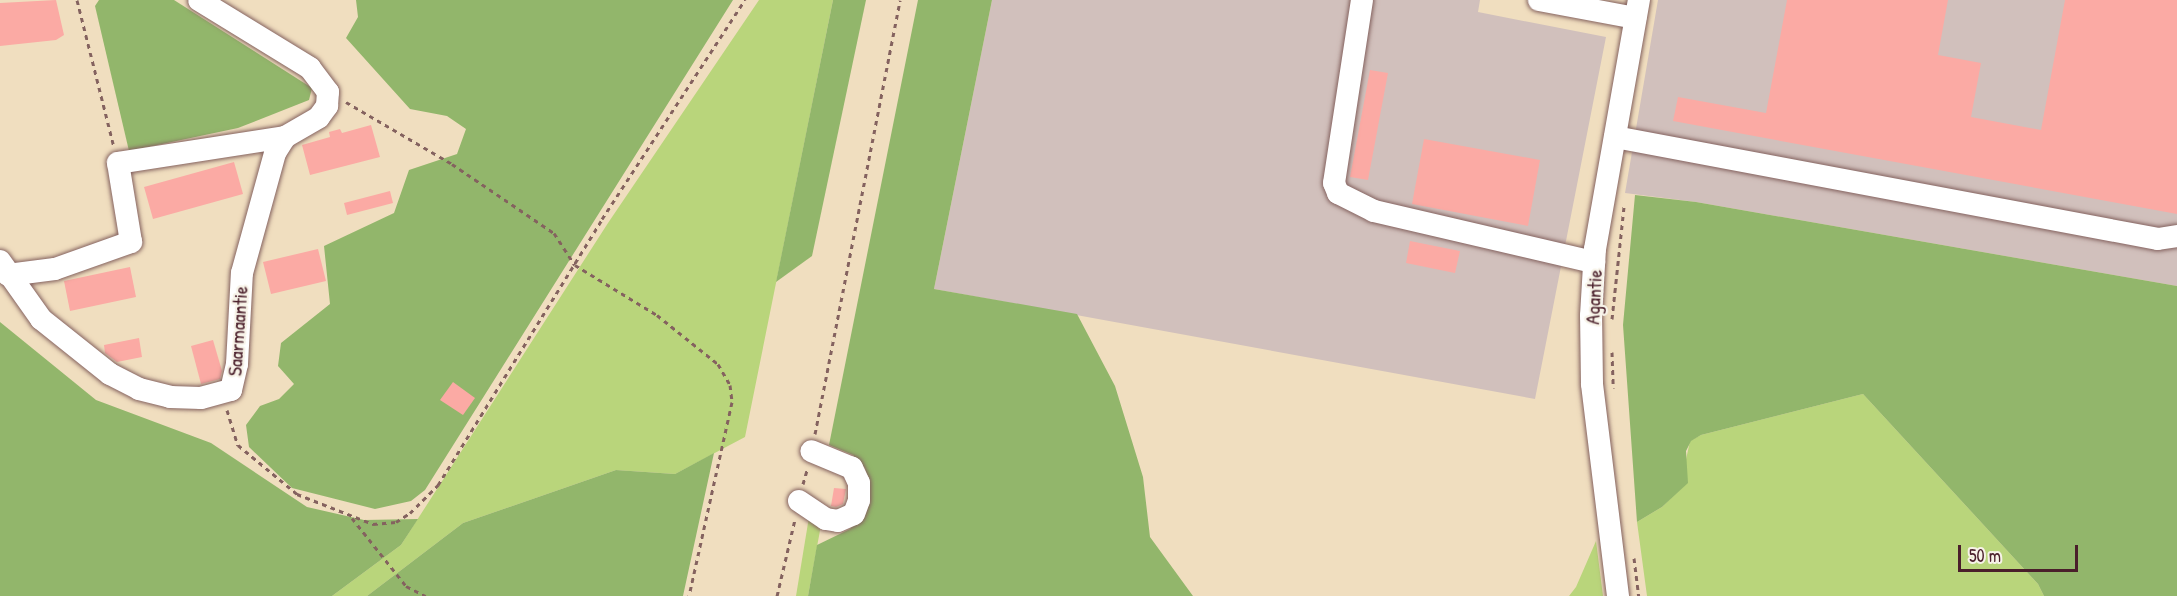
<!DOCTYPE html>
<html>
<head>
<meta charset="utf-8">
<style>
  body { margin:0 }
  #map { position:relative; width:2177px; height:596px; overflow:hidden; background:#f0debf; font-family:"Patrick Hand",sans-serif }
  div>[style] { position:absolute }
  .industrial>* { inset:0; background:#d1c0bc }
  .green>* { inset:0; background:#b9d57b }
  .forest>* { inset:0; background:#92b66b }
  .building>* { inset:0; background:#fbaaa4 }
  .path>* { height:3px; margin-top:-1.5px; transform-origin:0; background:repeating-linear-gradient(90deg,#84625f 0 4.5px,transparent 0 9px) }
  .roads { filter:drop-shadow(0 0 2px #84625f) drop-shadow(0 0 2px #84625f) }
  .minor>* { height:22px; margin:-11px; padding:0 11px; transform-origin:11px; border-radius:11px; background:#fff }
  span { translate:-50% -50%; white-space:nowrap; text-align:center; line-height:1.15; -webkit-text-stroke:4.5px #f7f3e8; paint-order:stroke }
  .street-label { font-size:20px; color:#4a1f2b }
  .scale { position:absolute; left:1958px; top:545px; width:120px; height:27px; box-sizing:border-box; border:3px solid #4a1f2b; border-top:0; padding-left:8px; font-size:18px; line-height:21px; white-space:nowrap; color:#4a1f2b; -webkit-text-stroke:4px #f7f3e8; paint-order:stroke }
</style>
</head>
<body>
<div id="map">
  <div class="industrial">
    <div style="clip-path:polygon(992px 0,1480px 0,1478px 12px,1606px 37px,1535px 399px,934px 289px)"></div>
    <div style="clip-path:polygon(1658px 0,2177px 0,2177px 286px,1696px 202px,1625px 193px)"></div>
  </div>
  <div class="green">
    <div style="clip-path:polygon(759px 0,833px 0,745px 437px,675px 474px,616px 470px,463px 523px,367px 596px,332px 596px,401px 545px,608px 223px)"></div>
    <div style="clip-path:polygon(1863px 394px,2038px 584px,2044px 596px,1647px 596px,1637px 522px,1662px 507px,1687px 483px,1685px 464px,1690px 441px,1701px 435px)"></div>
    <div style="clip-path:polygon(809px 517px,821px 525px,808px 596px,796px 596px)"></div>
    <div style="clip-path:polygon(1596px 541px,1603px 596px,1569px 596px,1576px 587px)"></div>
  </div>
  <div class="forest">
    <div style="clip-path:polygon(99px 0,174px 0,312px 88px,309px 100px,238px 128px,129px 151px,95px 6px)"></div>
    <div style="clip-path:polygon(356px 0,733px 0,425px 490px,411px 501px,375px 509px,292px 488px,249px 447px,246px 425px,260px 406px,279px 399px,294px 384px,278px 366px,281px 343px,330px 304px,324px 246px,394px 213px,409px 170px,457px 154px,466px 129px,447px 116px,410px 109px,346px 38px,358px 17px)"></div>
    <div style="clip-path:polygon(833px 0,866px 0,812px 256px,776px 282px)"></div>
    <div style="clip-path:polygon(918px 0,992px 0,934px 289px,1077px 314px,1115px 386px,1143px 477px,1150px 537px,1193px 596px,808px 596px,817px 545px,850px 529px,863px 512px,869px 489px,865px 468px,853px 455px,829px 445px)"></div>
    <div style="clip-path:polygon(1635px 195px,1696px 202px,2177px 286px,2177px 596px,2044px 596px,2038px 584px,1863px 394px,1701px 435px,1691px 441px,1686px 451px,1688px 483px,1662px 507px,1637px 522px,1623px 325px)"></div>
    <div style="clip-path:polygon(0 322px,96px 400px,211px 443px,307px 507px,364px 520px,418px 519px,401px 545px,332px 596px,0 596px)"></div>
    <div style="clip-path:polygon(714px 453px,683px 596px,367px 596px,463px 523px,616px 470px,675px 474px)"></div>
  </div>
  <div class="building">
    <div style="clip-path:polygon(56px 0,64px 35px,56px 40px,0 46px,0 3px)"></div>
    <div style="clip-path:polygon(1787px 0,1948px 0,1938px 55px,1981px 63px,1971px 117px,2041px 130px,2065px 0,2177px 0,2177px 214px,1673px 121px,1678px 97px,1766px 113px)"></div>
    <div style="clip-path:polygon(1370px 70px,1388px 73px,1368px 180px,1350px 177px)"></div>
    <div style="clip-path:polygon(371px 125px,380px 157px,310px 175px,302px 145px,330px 137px,329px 132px,340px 129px,342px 133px)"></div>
    <div style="clip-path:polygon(1424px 139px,1540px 160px,1528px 226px,1412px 204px)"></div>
    <div style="clip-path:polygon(234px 162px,243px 194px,153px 219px,144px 187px)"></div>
    <div style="clip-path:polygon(390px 191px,393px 203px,347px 215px,344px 203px)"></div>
    <div style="clip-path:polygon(1410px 241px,1460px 251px,1455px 273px,1406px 263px)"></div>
    <div style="clip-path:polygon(318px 249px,326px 281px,271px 294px,263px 262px)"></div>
    <div style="clip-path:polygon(130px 267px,136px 297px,70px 311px,64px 281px)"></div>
    <div style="clip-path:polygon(139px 338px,142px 357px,117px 362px,105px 353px,104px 345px)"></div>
    <div style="clip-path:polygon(213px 340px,222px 371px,220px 379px,201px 384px,191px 346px)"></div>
    <div style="clip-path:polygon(453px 382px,475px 398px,463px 415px,440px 400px)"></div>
    <div style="clip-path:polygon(834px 488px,846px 489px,843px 504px,836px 507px,831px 506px)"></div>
  </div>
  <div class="path">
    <div style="left:77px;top:0;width:152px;rotate:75.9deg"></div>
    <div style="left:346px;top:102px;width:123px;rotate:30.3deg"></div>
    <div style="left:452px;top:164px;width:123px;rotate:34.1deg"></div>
    <div style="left:554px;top:233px;width:38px;rotate:57deg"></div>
    <div style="left:575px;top:265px;width:96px;rotate:31.4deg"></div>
    <div style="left:657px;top:315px;width:78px;rotate:38.8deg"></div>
    <div style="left:718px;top:364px;width:24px;rotate:60deg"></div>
    <div style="left:730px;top:385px;width:17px;rotate:83deg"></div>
    <div style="left:732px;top:402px;width:199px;rotate:102.5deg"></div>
    <div style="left:1612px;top:319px;width:114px;rotate:-83.9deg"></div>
    <div style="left:1612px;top:352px;width:36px;rotate:88deg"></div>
    <div style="left:227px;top:410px;width:37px;rotate:73deg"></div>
    <div style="left:238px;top:445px;width:77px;rotate:39.7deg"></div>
    <div style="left:297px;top:494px;width:82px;rotate:21.5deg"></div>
    <div style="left:373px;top:524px;width:23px;rotate:-5deg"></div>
    <div style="left:396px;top:522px;width:17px;rotate:-33deg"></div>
    <div style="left:410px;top:513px;width:40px;rotate:-45deg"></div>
    <div style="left:438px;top:485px;width:312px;rotate:-58.3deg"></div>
    <div style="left:602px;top:219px;width:262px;rotate:-56.9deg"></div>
    <div style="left:815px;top:434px;width:442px;rotate:-78.9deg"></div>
    <div style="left:803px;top:484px;width:15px;rotate:-74deg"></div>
    <div style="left:352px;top:518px;width:87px;rotate:51.5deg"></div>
    <div style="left:406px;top:586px;width:22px;rotate:27deg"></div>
    <div style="left:1634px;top:558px;width:38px;rotate:83deg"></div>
    <div style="left:777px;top:596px;width:79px;rotate:-76.8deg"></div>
  </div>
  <div class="roads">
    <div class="minor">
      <div style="left:1362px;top:0;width:185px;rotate:98.7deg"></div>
      <div style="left:1334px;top:183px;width:11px;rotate:68deg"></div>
      <div style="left:1338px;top:193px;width:40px;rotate:26.6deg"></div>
      <div style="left:1374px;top:211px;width:226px;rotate:13.1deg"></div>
      <div style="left:1539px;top:0;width:98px;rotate:10.6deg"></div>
      <div style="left:1615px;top:137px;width:552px;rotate:10.64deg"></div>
      <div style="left:2158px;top:239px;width:19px;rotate:-9deg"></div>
      <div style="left:0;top:261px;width:71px;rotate:54.7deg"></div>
      <div style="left:41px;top:319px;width:88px;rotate:38.6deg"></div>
      <div style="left:110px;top:374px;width:33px;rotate:27deg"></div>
      <div style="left:139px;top:389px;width:32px;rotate:14deg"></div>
      <div style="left:170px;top:397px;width:31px;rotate:2deg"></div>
      <div style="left:201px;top:398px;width:31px;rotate:-15deg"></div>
      <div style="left:231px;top:390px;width:27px;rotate:-77deg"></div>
      <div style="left:237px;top:364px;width:91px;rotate:-86.9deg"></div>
      <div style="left:242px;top:273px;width:124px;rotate:-74.6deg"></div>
      <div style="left:275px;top:153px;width:19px;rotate:-58deg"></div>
      <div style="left:285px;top:137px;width:39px;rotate:-30deg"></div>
      <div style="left:319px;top:117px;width:14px;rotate:-54deg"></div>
      <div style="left:327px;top:106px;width:14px;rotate:-86deg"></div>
      <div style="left:328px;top:92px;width:30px;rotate:-127deg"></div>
      <div style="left:310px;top:68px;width:130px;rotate:-148.5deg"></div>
      <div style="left:8px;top:275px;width:47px;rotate:-7.3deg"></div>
      <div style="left:55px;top:269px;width:81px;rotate:-19.6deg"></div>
      <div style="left:131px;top:242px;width:80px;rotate:-99.3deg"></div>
      <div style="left:118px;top:163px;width:169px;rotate:-8.8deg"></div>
      <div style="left:799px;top:501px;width:32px;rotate:34deg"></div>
      <div style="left:826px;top:519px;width:12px;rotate:9deg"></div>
      <div style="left:838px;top:521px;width:17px;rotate:-24deg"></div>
      <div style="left:854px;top:514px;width:15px;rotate:-70deg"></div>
      <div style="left:859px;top:500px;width:17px;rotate:-90deg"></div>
      <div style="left:859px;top:483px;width:17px;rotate:-115deg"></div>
      <div style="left:852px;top:468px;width:44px;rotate:-157.5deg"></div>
      <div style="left:1618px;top:596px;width:214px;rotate:-97deg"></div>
      <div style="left:1592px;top:384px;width:68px;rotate:-90.8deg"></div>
      <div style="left:1591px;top:316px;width:67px;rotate:-86.6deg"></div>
      <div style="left:1595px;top:249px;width:253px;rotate:-80deg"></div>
    </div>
  </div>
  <div class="street-label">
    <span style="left:1593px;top:297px;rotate:-87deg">Agantie</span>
    <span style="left:237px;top:331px;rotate:-86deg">Saarmaantie</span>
  </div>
  <div class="scale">50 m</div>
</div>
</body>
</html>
